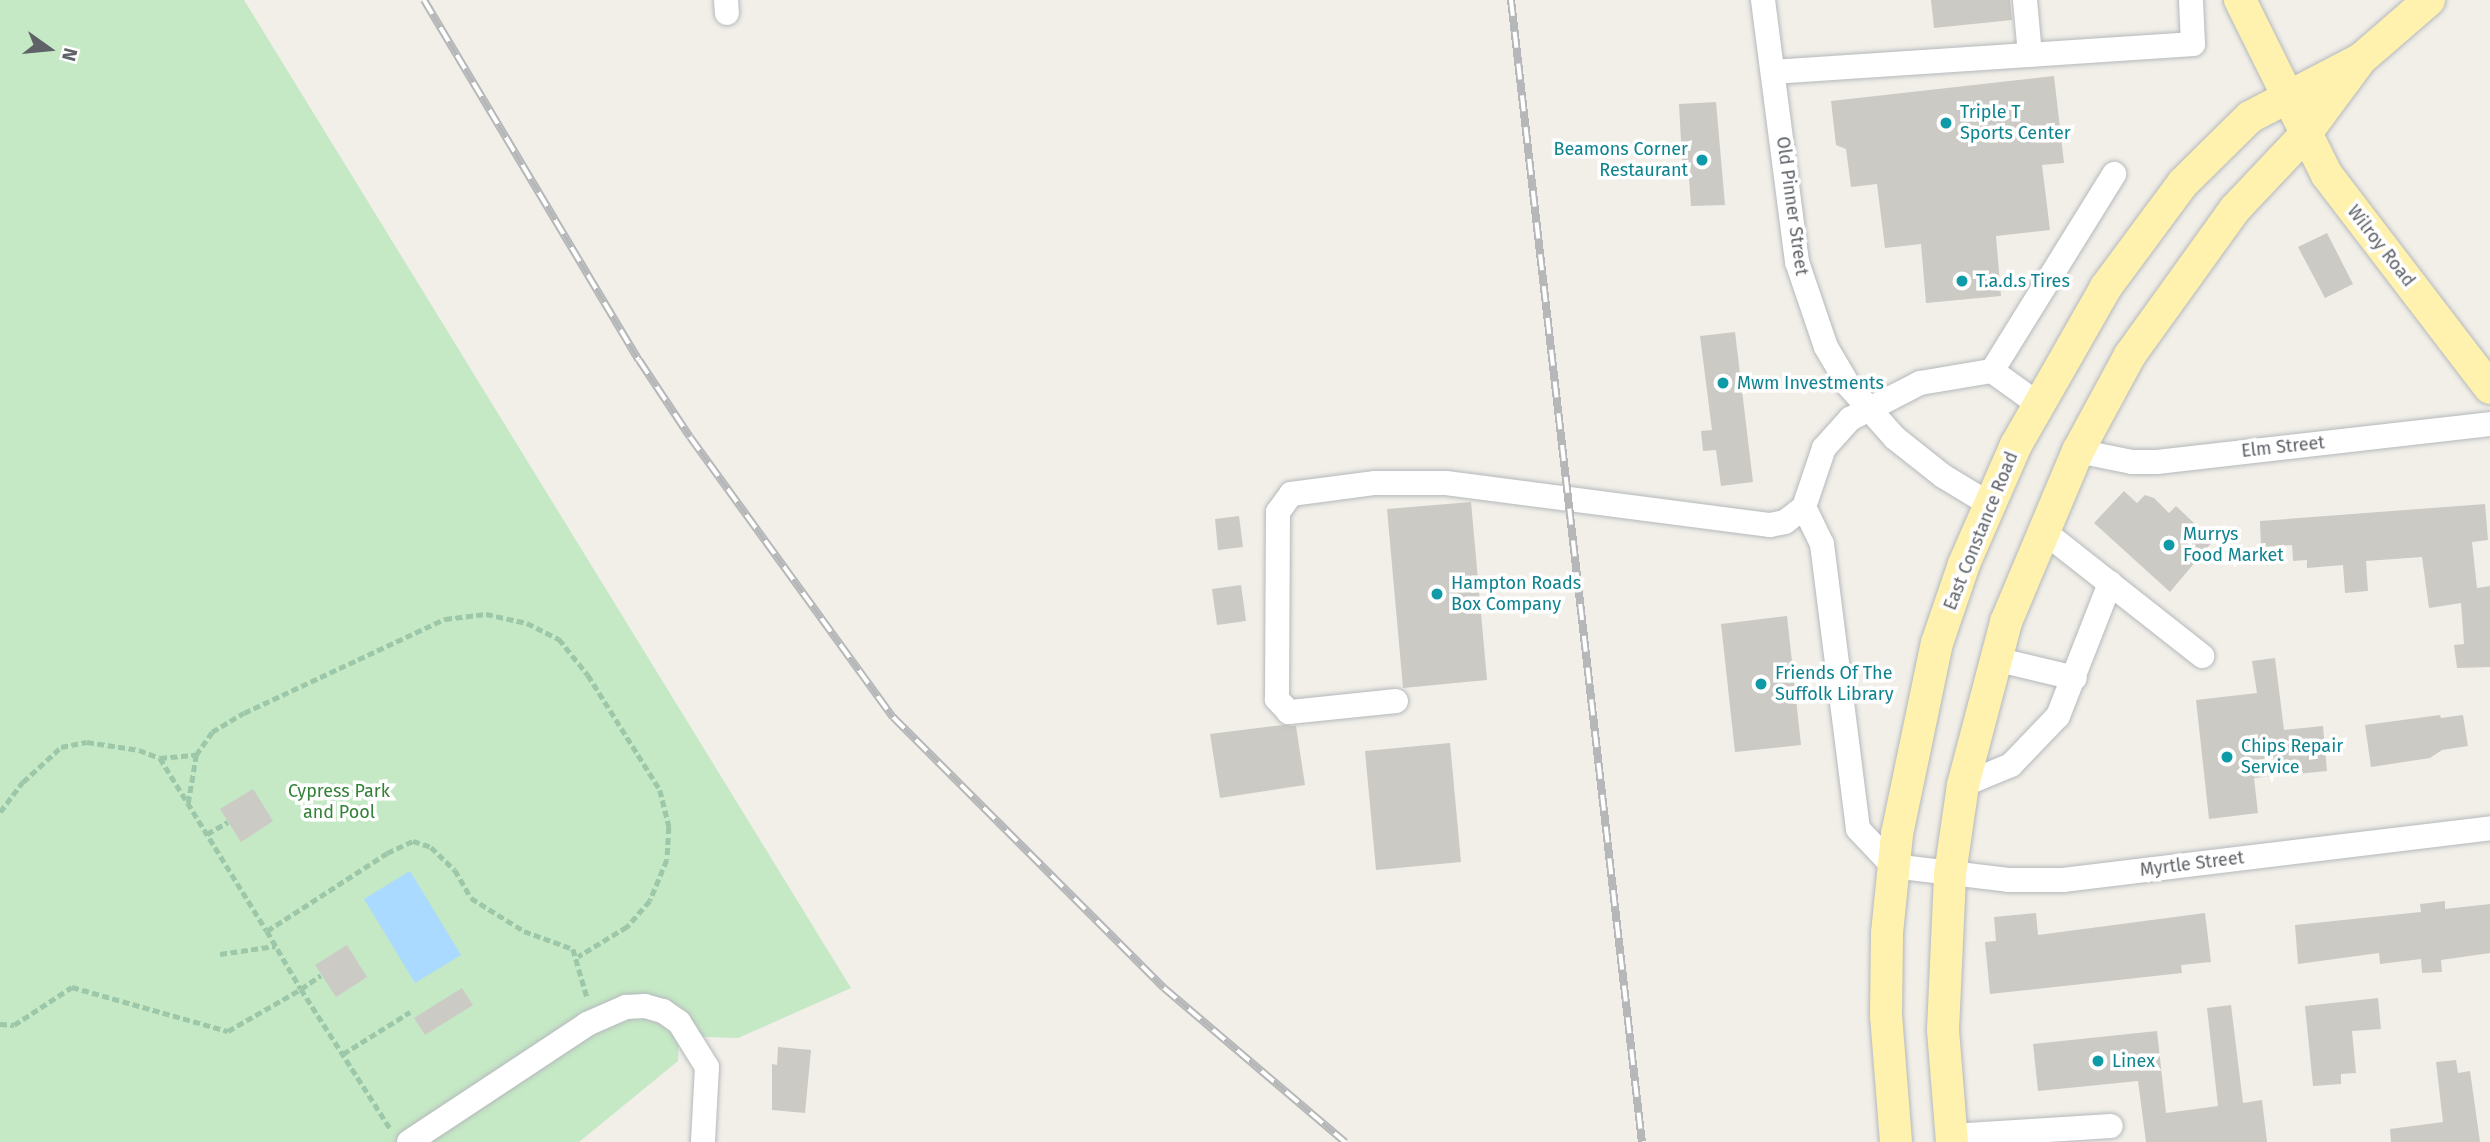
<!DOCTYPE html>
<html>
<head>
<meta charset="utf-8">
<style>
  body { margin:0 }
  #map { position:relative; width:2490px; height:1142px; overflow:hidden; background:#f1efe8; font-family:"Fira Sans",sans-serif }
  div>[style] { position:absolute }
  .green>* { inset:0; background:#c5e8c5 }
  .water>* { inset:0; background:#aadaff }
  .building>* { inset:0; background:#cccac5 }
  .path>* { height:4.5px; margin-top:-2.25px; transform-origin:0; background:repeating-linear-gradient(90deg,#9cc7a9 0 7px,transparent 0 10.5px) }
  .roads { filter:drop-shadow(0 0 2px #b5b8bc) drop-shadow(0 0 2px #b5b8bc) }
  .minor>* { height:24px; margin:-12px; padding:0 12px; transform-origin:12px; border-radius:12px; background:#fff }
  .major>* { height:32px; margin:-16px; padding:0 16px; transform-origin:16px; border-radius:16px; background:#fff2af }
  .rail>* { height:8px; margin-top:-4px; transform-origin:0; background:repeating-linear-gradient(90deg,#fff 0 16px,#b6b7b8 0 32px); box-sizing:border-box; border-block:2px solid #b6b7b8 }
  .dots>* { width:19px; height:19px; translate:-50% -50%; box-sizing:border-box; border:4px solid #fff; border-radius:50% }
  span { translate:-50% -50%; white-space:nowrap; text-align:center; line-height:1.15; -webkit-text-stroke:7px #fff; paint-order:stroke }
  .culture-label { font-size:18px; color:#0d838f }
  .left { translate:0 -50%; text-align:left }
  .right { translate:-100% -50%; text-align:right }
  .street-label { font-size:18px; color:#5f6368 }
  .park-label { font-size:18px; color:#348238 }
  .north { position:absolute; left:14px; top:14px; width:70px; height:70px; -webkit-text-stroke:5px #fff; paint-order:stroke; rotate:105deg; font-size:19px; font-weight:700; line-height:28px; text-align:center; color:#5f6368 }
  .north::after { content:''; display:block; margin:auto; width:24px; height:32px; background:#5f6368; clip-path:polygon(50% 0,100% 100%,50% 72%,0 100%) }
</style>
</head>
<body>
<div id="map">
  <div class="green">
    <div style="clip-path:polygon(0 0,244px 0,851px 988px,738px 1038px,679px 1036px,678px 1061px,579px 1142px,0 1142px)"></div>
  </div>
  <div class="water">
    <div style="clip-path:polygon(410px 871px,461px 955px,415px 983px,364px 899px)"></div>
  </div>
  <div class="building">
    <div style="clip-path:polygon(1931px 0,2010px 0,2012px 20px,1934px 28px)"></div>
    <div style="clip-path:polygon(2054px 76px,2064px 163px,2042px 165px,2050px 230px,1996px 236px,2001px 296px,1926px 303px,1921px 244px,1885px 248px,1877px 184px,1851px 187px,1846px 149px,1836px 145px,1831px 101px)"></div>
    <div style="clip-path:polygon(1716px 102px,1725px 205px,1691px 206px,1689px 178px,1683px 178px,1679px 104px)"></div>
    <div style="clip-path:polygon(2327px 233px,2353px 284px,2325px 298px,2298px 247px)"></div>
    <div style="clip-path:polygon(1735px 332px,1753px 482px,1721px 486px,1716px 450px,1703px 451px,1701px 431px,1712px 430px,1700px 336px)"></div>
    <div style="clip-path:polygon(2124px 491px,2137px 503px,2145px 495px,2154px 498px,2169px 513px,2176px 506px,2213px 541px,2170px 592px,2094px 523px)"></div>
    <div style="clip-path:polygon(1471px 502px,1487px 680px,1403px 688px,1387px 509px)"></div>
    <div style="clip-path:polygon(2485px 504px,2488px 540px,2472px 542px,2477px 588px,2490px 586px,2490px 667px,2457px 668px,2454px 645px,2464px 644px,2461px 603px,2429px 608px,2422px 557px,2366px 561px,2368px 591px,2345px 593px,2343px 565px,2307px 568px,2307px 560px,2293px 561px,2292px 545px,2261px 547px,2260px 521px)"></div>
    <div style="clip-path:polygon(1239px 516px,1243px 547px,1218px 550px,1215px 519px)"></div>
    <div style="clip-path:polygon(1241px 585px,1246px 621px,1217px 625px,1212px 589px)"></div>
    <div style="clip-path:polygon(1787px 616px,1801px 745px,1735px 752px,1721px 624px)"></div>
    <div style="clip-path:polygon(2275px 658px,2284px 730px,2323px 726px,2327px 771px,2254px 778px,2258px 813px,2209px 819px,2196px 700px,2257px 693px,2252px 661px)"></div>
    <div style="clip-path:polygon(2440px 715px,2441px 718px,2463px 715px,2468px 746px,2442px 750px,2430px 758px,2371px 767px,2365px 725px)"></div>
    <div style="clip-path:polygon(1283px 725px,1296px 726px,1305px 785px,1220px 798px,1210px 734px)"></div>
    <div style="clip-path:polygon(1450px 743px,1461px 862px,1376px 870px,1365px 751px)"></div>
    <div style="clip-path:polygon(253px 789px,273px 821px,241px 842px,220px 809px)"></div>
    <div style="clip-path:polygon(2445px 901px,2445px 909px,2490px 904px,2490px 953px,2441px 960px,2442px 972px,2422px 973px,2421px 959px,2380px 964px,2379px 953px,2298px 964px,2295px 925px,2421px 912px,2420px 904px)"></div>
    <div style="clip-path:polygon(2036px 913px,2038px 935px,2205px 913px,2211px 962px,2181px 965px,2182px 973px,1990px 994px,1985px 942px,1996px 941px,1994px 917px)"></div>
    <div style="clip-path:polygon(347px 945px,367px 977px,336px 997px,315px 965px)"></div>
    <div style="clip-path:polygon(462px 988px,473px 1005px,425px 1035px,414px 1018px)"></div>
    <div style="clip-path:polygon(2378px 998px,2381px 1029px,2352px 1031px,2356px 1073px,2341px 1074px,2341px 1084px,2313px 1086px,2305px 1006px)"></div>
    <div style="clip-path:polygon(2231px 1005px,2243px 1103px,2262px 1100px,2267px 1142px,2146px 1142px,2138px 1081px,2038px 1091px,2033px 1044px,2157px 1031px,2166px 1113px,2218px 1106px,2207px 1008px)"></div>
    <div style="clip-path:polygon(778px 1047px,811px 1050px,805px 1113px,772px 1110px,772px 1064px,777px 1065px)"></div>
    <div style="clip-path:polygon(2456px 1060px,2458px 1073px,2470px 1071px,2480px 1142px,2391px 1142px,2390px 1129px,2443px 1122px,2436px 1062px)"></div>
  </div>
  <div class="path">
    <div style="left:160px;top:758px;width:36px;rotate:-5deg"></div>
    <div style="left:188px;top:803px;width:49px;rotate:-80.5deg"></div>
    <div style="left:196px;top:755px;width:28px;rotate:-55deg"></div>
    <div style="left:212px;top:732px;width:37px;rotate:-31deg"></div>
    <div style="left:244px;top:713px;width:222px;rotate:-25.1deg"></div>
    <div style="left:445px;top:619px;width:41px;rotate:-7deg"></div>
    <div style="left:486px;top:614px;width:42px;rotate:12.4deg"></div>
    <div style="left:527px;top:623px;width:36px;rotate:27deg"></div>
    <div style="left:559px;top:639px;width:46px;rotate:51.1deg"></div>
    <div style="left:588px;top:675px;width:136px;rotate:57.9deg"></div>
    <div style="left:660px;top:790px;width:38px;rotate:76deg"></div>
    <div style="left:669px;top:827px;width:33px;rotate:93deg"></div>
    <div style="left:667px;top:860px;width:44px;rotate:112.5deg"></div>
    <div style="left:650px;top:901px;width:35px;rotate:131deg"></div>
    <div style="left:627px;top:927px;width:57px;rotate:148.5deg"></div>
    <div style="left:0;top:812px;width:38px;rotate:-53deg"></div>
    <div style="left:23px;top:782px;width:52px;rotate:-42.6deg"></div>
    <div style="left:61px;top:747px;width:26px;rotate:-11deg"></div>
    <div style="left:87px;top:742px;width:53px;rotate:8.7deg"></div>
    <div style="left:139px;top:750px;width:22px;rotate:21deg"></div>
    <div style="left:160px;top:758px;width:203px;rotate:58.3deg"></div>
    <div style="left:267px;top:931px;width:143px;rotate:-33deg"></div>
    <div style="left:387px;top:853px;width:29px;rotate:-25deg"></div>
    <div style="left:413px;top:841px;width:19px;rotate:18deg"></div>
    <div style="left:431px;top:847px;width:33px;rotate:44deg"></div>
    <div style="left:455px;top:870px;width:32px;rotate:60deg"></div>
    <div style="left:471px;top:898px;width:62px;rotate:31.9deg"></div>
    <div style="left:524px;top:931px;width:52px;rotate:20.2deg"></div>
    <div style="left:573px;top:949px;width:50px;rotate:73.7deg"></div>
    <div style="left:207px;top:834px;width:24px;rotate:-30deg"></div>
    <div style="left:267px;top:931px;width:67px;rotate:59.6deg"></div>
    <div style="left:301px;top:989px;width:24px;rotate:-35deg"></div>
    <div style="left:220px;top:954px;width:56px;rotate:-8.3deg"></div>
    <div style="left:0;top:1024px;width:14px;rotate:4deg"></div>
    <div style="left:14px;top:1025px;width:69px;rotate:-33.2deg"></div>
    <div style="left:72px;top:987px;width:162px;rotate:15.8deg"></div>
    <div style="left:228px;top:1031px;width:84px;rotate:-29.9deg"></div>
    <div style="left:301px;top:989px;width:165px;rotate:57.4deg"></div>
    <div style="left:343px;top:1054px;width:79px;rotate:-32.1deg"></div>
  </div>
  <div class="roads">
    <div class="minor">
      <div style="left:726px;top:0;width:13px;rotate:86deg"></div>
      <div style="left:1763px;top:0;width:264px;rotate:82.6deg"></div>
      <div style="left:1797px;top:262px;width:90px;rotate:71.2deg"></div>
      <div style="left:1826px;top:347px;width:45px;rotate:59.5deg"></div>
      <div style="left:1849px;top:386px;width:69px;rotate:48.5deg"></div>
      <div style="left:1895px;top:438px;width:61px;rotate:38.4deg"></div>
      <div style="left:1943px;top:476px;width:54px;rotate:31.3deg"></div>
      <div style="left:2025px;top:0;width:55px;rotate:84.8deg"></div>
      <div style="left:1773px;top:72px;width:421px;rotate:-3.8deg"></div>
      <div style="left:2193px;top:44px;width:44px;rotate:-92.6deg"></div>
      <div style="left:2038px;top:404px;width:57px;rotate:-144.3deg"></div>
      <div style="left:1992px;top:371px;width:232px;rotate:-58.2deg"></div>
      <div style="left:2078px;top:451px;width:55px;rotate:11.5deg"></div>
      <div style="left:2132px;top:462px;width:25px"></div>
      <div style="left:2157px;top:462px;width:335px;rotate:-6.5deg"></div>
      <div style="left:1804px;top:507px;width:41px;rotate:64.1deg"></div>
      <div style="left:1822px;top:544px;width:287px;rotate:82.8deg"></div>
      <div style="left:1858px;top:829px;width:51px;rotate:46.6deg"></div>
      <div style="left:1893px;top:866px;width:116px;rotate:6.9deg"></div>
      <div style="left:2008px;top:880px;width:55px"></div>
      <div style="left:2063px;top:880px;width:430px;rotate:-6.9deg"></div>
      <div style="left:2042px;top:530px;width:204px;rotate:38.2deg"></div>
      <div style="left:1995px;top:659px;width:82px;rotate:13.4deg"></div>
      <div style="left:1396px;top:701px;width:108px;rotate:174.1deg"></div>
      <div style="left:1289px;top:712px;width:18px;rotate:-133deg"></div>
      <div style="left:1277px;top:699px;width:187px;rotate:-89.7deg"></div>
      <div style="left:1278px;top:512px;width:22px;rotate:-54deg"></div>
      <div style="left:1291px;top:494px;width:85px;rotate:-7.5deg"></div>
      <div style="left:1375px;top:483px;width:71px"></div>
      <div style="left:1446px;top:483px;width:327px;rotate:7.4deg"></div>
      <div style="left:1770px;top:525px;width:15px;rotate:-11deg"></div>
      <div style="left:1785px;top:522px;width:24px;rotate:-38deg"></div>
      <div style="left:1804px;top:507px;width:62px;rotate:-71.3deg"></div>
      <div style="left:1824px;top:448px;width:39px;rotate:-48deg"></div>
      <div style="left:1850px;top:419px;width:79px;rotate:-27.2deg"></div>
      <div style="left:1920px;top:383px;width:73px;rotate:-9.5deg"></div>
      <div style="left:1963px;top:785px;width:52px;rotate:-22.6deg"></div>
      <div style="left:2011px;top:765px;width:68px;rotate:-46.2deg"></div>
      <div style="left:2058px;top:716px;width:143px;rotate:-68.6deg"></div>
      <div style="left:1952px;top:1136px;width:159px;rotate:-3.6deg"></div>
      <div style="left:409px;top:1142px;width:214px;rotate:-33.5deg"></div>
      <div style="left:587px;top:1024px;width:43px;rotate:-23.6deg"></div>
      <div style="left:626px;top:1007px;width:19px;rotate:-3deg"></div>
      <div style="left:645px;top:1006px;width:19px;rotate:16deg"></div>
      <div style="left:663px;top:1011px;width:19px;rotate:35deg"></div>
      <div style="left:679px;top:1022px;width:53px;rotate:58.1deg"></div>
      <div style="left:707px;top:1067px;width:75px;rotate:93.1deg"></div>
    </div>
    <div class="major">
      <div style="left:2240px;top:0;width:195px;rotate:63.6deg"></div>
      <div style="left:2327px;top:175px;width:268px;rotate:52.6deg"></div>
      <div style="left:1896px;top:1142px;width:126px;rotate:-94.5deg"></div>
      <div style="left:1886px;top:1016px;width:83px;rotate:-89.3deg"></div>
      <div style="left:1887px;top:933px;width:100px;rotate:-84.2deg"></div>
      <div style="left:1897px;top:834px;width:195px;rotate:-78.2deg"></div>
      <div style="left:1937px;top:643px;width:83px;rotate:-71.1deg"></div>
      <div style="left:1964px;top:564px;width:130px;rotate:-66.4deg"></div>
      <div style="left:2016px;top:445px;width:182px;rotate:-60.3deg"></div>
      <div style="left:2106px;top:287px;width:129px;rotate:-53.5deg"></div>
      <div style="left:2183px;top:183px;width:94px;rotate:-44.6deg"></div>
      <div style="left:2250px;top:117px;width:125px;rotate:-27.6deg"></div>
      <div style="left:2361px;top:59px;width:90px;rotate:-40.9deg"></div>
      <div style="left:1952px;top:1142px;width:112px;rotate:-94.6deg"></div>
      <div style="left:1943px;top:1030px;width:156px;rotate:-87.4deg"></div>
      <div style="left:1950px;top:874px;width:90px;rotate:-81.7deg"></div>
      <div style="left:1963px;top:785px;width:169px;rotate:-75.2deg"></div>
      <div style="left:2006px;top:622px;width:186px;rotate:-67.2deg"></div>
      <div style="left:2078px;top:451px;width:109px;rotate:-61.6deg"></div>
      <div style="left:2130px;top:355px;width:180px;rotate:-54.3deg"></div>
      <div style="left:2235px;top:209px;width:100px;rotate:-46.6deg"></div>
      <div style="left:2304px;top:136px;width:91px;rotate:-53.5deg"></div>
    </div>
  </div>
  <div class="rail">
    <div style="left:424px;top:0;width:419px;rotate:59.2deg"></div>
    <div style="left:639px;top:360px;width:92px;rotate:56.5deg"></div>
    <div style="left:690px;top:437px;width:346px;rotate:54.1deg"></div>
    <div style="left:893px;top:717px;width:383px;rotate:45deg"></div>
    <div style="left:1164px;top:988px;width:238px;rotate:40.4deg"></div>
    <div style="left:1511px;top:0;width:1149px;rotate:83.46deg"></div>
  </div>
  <div class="dots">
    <div style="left:1946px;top:123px;background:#0f9aa8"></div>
    <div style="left:1702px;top:160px;background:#0f9aa8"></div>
    <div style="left:1962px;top:281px;background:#0f9aa8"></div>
    <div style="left:1723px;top:383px;background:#0f9aa8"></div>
    <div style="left:2169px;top:545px;background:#0f9aa8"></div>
    <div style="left:1437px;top:594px;background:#0f9aa8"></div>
    <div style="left:1761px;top:684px;background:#0f9aa8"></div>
    <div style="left:2227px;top:757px;background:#0f9aa8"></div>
    <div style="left:2098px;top:1061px;background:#0f9aa8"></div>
  </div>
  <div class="culture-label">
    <span class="left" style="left:1960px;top:123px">Triple T<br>Sports Center</span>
    <span class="right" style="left:1688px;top:160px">Beamons Corner<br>Restaurant</span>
    <span class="left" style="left:1976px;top:281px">T.a.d.s Tires</span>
    <span class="left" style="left:1737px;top:383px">Mwm Investments</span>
    <span class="left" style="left:2183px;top:545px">Murrys<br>Food Market</span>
    <span class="left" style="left:1451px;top:594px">Hampton Roads<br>Box Company</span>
    <span class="left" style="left:1775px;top:684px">Friends Of The<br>Suffolk Library</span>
    <span class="left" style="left:2241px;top:757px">Chips Repair<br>Service</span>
    <span class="left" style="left:2112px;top:1061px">Linex</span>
  </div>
  <div class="street-label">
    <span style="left:1792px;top:206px;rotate:82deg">Old Pinner Street</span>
    <span style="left:2381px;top:246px;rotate:52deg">Wilroy Road</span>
    <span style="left:2283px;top:447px;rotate:-6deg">Elm Street</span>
    <span style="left:1981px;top:531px;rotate:-68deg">East Constance Road</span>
    <span style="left:2192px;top:864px;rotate:-7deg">Myrtle Street</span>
  </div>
  <div class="park-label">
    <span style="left:339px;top:802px">Cypress Park<br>and Pool</span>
  </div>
  <div class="north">N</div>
</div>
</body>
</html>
